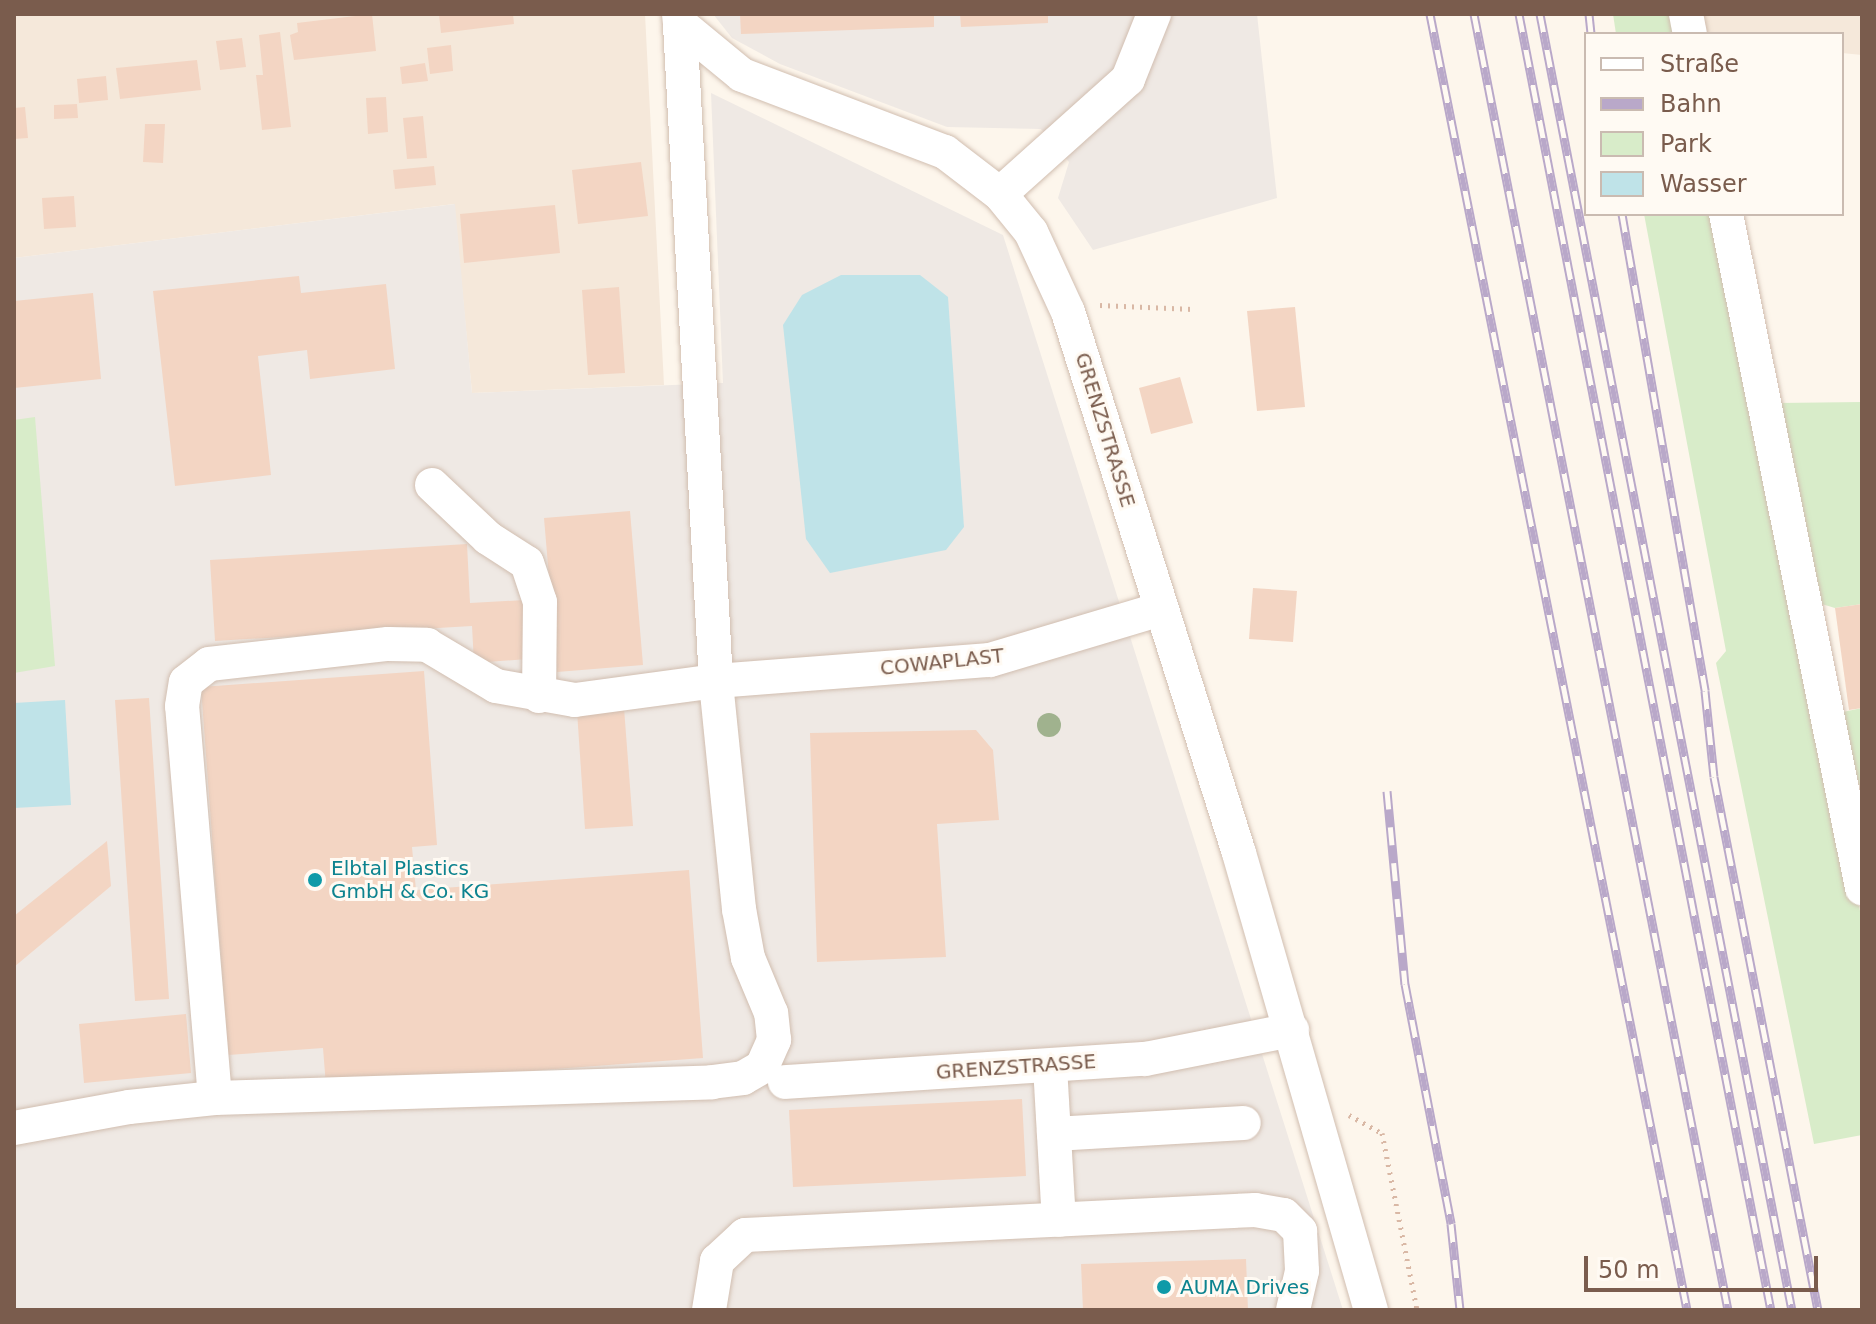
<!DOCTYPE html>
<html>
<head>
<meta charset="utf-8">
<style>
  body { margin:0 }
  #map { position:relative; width:1876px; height:1324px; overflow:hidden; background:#fdf6ec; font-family:"DejaVu Sans",sans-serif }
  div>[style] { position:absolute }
  .residential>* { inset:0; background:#f5e8da }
  .industrial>* { inset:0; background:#efe9e4 }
  .green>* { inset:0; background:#d8ecc9 }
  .water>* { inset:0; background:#bfe3e8 }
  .building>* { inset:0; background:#f3d5c3 }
  .path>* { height:5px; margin-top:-2.5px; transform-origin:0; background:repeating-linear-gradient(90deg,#d9b8a5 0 2px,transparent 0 8px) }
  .roads { filter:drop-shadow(0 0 2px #d1beb0) drop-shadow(0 0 2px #d1beb0) }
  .minor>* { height:34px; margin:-17px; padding:0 17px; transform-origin:17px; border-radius:17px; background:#fff }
  .rail>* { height:9px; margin-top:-4.5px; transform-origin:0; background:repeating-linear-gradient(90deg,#fffaf3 0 18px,#b9a8c9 0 36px); box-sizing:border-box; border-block:2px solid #b9a8c9 }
  .trees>* { width:24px; height:24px; margin:-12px; border-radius:50%; background:#a0b28e }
  .dots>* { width:22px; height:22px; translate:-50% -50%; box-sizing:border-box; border:4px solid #fffaf3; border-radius:50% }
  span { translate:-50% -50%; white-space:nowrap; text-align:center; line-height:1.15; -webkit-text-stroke:6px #fffaf3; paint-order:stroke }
  .street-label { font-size:20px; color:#7a5c4d }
  .culture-label { font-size:20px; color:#0d838f }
  .left { translate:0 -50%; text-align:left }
  .frame { position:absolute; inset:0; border:16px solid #7a5c4d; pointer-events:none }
  .legend { position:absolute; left:1584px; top:32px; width:260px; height:184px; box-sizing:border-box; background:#fffaf3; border:2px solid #cabbb1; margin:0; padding:10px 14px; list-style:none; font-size:24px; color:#7a5c4d }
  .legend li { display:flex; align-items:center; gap:16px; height:40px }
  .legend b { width:40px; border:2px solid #cabbb1 }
  .scale { position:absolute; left:1584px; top:1256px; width:234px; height:36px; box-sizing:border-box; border:4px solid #7a5c4d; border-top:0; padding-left:10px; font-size:24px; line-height:28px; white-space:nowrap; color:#7a5c4d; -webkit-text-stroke:6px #fffaf3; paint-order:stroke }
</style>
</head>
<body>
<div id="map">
  <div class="residential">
    <div style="clip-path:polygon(14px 14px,645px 14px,664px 385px,472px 393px,454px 204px,14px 258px)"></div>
    <div style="clip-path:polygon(1700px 14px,1862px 14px,1862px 55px,1842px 53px,1842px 34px,1702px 34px)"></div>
  </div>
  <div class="industrial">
    <div style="clip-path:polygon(713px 14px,1257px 14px,1277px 198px,1093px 250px,1058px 198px,1069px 162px,1041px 129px,947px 127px,780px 64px,732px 38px)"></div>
    <div style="clip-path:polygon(711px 93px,1003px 235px,1343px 1310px,14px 1310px,14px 258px,455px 204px,472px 393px,723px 383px)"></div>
  </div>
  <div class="green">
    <div style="clip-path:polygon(1613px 14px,1681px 14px,1685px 34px,1616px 34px)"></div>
    <div style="clip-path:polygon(1644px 214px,1721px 214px,1862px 921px,1862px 1135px,1814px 1144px,1716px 663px,1726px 651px)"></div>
    <div style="clip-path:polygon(1862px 402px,1862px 604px,1835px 608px,1815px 602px,1774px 403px)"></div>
    <div style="clip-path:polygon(35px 417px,55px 666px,14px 673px,14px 420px)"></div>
    <div style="clip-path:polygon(1862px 708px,1862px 785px,1859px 785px,1838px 713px)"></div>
  </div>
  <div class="water">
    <div style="clip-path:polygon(841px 275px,920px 275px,948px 297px,964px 527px,946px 550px,830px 573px,806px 539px,783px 325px,802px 295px)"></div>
    <div style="clip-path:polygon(65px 700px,71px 805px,14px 808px,14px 703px)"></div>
  </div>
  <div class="building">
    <div style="clip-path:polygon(372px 14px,376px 51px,294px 60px,290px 35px,298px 32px,297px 23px)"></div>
    <div style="clip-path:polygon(439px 14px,513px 14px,514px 24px,441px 33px)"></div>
    <div style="clip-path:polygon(740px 14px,934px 14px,934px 27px,741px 34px)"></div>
    <div style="clip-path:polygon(960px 14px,1048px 14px,1048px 23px,961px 27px)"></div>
    <div style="clip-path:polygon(280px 32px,291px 127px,262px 130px,256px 75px,263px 75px,259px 35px)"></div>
    <div style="clip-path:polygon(242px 38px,246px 67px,220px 70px,216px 41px)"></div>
    <div style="clip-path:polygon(451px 45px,453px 71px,430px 74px,427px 48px)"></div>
    <div style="clip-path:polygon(197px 60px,201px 90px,120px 99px,116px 68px)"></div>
    <div style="clip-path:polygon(425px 63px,428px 81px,402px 84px,400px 67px)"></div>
    <div style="clip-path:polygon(106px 76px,108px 100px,79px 103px,77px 79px)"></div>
    <div style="clip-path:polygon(386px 97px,388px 132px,368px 134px,366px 98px)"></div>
    <div style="clip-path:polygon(77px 104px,78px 118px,54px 119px,54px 105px)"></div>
    <div style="clip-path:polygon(25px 107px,28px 138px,14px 139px,14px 108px)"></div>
    <div style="clip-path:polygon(423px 116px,427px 158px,407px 159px,403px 118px)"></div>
    <div style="clip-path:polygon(145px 124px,165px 124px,163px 163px,143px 162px)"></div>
    <div style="clip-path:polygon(641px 162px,648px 216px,578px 224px,572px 170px)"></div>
    <div style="clip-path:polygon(434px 166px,436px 185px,395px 189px,393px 170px)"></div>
    <div style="clip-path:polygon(74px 196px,76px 227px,44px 229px,42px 198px)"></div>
    <div style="clip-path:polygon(555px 205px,560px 253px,464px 263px,460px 214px)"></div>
    <div style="clip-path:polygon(299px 276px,301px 293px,386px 284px,395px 369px,310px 379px,307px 350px,258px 356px,271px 475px,175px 486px,153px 291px)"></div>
    <div style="clip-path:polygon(619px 287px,625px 373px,588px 375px,582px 290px)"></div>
    <div style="clip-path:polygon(93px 293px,101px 379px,14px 388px,14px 301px)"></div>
    <div style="clip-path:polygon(1295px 307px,1305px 407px,1257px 411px,1247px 311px)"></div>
    <div style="clip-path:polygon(1180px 377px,1193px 423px,1151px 434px,1139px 388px)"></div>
    <div style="clip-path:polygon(630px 511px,643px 665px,557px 672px,544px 518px)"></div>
    <div style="clip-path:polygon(467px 544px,470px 603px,525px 600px,528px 659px,474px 663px,472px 626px,215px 641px,210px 560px)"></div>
    <div style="clip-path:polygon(1253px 588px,1297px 591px,1293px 642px,1249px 639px)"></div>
    <div style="clip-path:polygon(1862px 604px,1862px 708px,1849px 710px,1835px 608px)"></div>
    <div style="clip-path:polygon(424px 671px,437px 845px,412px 847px,416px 890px,689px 870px,703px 1058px,326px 1086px,323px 1048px,228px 1055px,201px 687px)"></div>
    <div style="clip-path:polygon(149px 698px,169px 999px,135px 1001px,115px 700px)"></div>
    <div style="clip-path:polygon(624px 708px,633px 826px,585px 829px,577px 711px)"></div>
    <div style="clip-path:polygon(976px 730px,993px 750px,999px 820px,937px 824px,946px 957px,817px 962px,810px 733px)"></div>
    <div style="clip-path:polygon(107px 841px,111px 886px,14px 967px,14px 916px)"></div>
    <div style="clip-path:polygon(186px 1014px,191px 1073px,84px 1083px,79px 1024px)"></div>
    <div style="clip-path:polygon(1022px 1099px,1026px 1176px,793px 1187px,789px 1110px)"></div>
    <div style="clip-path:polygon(1246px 1259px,1248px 1310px,1083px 1310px,1081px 1264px)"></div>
  </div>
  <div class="path">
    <div style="left:1100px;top:305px;width:93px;rotate:2.5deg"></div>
    <div style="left:1349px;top:1115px;width:38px;rotate:29deg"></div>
    <div style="left:1382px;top:1133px;width:180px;rotate:78.8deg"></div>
  </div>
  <div class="roads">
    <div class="minor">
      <div style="left:679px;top:14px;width:10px;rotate:84deg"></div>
      <div style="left:680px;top:24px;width:80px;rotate:39.4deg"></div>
      <div style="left:742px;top:75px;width:217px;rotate:20.8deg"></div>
      <div style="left:945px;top:152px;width:69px;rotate:37.4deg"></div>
      <div style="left:1000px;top:194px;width:49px;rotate:50.8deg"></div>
      <div style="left:1031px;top:232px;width:88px;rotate:65.2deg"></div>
      <div style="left:1068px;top:312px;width:567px;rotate:72.46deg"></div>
      <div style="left:1239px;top:853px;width:476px;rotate:73.9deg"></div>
      <div style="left:1686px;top:14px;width:20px;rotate:79deg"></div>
      <div style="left:1000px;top:194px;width:172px;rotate:-41.9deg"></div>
      <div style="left:1128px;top:79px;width:70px;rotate:-68.2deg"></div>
      <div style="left:1726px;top:214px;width:688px;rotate:78.59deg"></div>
      <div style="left:432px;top:485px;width:77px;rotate:43.4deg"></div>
      <div style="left:488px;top:538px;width:46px;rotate:32.7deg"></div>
      <div style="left:527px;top:563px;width:41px;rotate:71.6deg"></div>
      <div style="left:540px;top:602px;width:94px;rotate:90.6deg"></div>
      <div style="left:1050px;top:1066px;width:154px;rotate:86.7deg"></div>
      <div style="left:785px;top:1082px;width:361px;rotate:-3.7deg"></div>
      <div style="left:1145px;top:1059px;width:150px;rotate:-11.2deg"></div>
      <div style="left:215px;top:1098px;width:393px;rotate:-94.8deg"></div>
      <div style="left:182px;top:706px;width:24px;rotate:-81deg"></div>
      <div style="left:186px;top:682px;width:29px;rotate:-38deg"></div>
      <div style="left:209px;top:664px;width:180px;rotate:-6.4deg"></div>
      <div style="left:388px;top:644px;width:39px;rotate:1deg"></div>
      <div style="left:427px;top:645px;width:80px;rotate:30.7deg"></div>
      <div style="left:496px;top:686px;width:80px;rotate:10deg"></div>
      <div style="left:575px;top:700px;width:142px;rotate:-7.7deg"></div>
      <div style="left:716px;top:681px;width:275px;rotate:-4.4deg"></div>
      <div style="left:990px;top:660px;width:178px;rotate:-16.6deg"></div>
      <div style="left:14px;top:1128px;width:117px;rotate:-10.3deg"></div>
      <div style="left:129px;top:1107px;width:86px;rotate:-6deg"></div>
      <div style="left:215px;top:1098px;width:497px;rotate:-1.8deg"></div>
      <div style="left:712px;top:1082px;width:31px;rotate:-7deg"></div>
      <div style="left:743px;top:1078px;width:22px;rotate:-30deg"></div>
      <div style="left:762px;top:1067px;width:30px;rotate:-66deg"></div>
      <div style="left:774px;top:1040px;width:27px;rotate:-96deg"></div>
      <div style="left:771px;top:1013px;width:60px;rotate:-112.7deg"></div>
      <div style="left:748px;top:958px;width:50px;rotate:-100.4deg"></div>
      <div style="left:739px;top:909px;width:229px;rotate:-95.8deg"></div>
      <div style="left:716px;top:681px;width:658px;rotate:-93.14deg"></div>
      <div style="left:1054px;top:1134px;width:190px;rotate:-3.3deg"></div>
      <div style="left:709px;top:1310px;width:50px;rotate:-80.7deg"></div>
      <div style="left:717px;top:1261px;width:38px;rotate:-43deg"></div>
      <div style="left:745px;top:1235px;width:511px;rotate:-2.81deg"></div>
      <div style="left:1255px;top:1210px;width:29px;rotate:10deg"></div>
      <div style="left:1284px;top:1215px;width:23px;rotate:45deg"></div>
      <div style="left:1300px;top:1231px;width:40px;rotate:87.1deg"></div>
      <div style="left:1302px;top:1271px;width:40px;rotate:103deg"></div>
    </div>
  </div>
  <div class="rail">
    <div style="left:1430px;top:14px;width:1321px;rotate:78.78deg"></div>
    <div style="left:1474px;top:14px;width:1321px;rotate:78.91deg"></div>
    <div style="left:1519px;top:14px;width:1320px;rotate:79deg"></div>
    <div style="left:1540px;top:14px;width:1320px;rotate:79deg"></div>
    <div style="left:1589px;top:14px;width:20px;rotate:84deg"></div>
    <div style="left:1622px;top:214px;width:484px;rotate:80.1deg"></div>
    <div style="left:1705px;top:691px;width:86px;rotate:84deg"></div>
    <div style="left:1714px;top:777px;width:543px;rotate:78.96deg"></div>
    <div style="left:1387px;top:791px;width:194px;rotate:84.7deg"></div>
    <div style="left:1405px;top:984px;width:244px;rotate:79.1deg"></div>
    <div style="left:1451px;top:1224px;width:86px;rotate:84deg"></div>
  </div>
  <div class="trees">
    <div style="left:1049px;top:725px"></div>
  </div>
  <div class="dots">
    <div style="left:315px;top:880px;background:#0f9aa8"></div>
    <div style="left:1164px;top:1287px;background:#0f9aa8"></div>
  </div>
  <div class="street-label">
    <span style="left:1105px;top:430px;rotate:73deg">GRENZSTRASSE</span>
    <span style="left:942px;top:662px;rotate:-6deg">COWAPLAST</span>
    <span style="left:1016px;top:1067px;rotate:-4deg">GRENZSTRASSE</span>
  </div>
  <div class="culture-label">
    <span class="left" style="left:331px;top:880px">Elbtal Plastics<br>GmbH &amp; Co. KG</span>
    <span class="left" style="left:1180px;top:1287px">AUMA Drives</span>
  </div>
  <div class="frame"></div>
  <ul class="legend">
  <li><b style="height:10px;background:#fff"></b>Straße</li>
  <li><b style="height:10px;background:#b9a8c9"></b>Bahn</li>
  <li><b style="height:22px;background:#d8ecc9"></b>Park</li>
  <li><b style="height:22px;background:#bfe3e8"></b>Wasser</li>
  </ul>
  <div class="scale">50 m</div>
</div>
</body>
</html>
